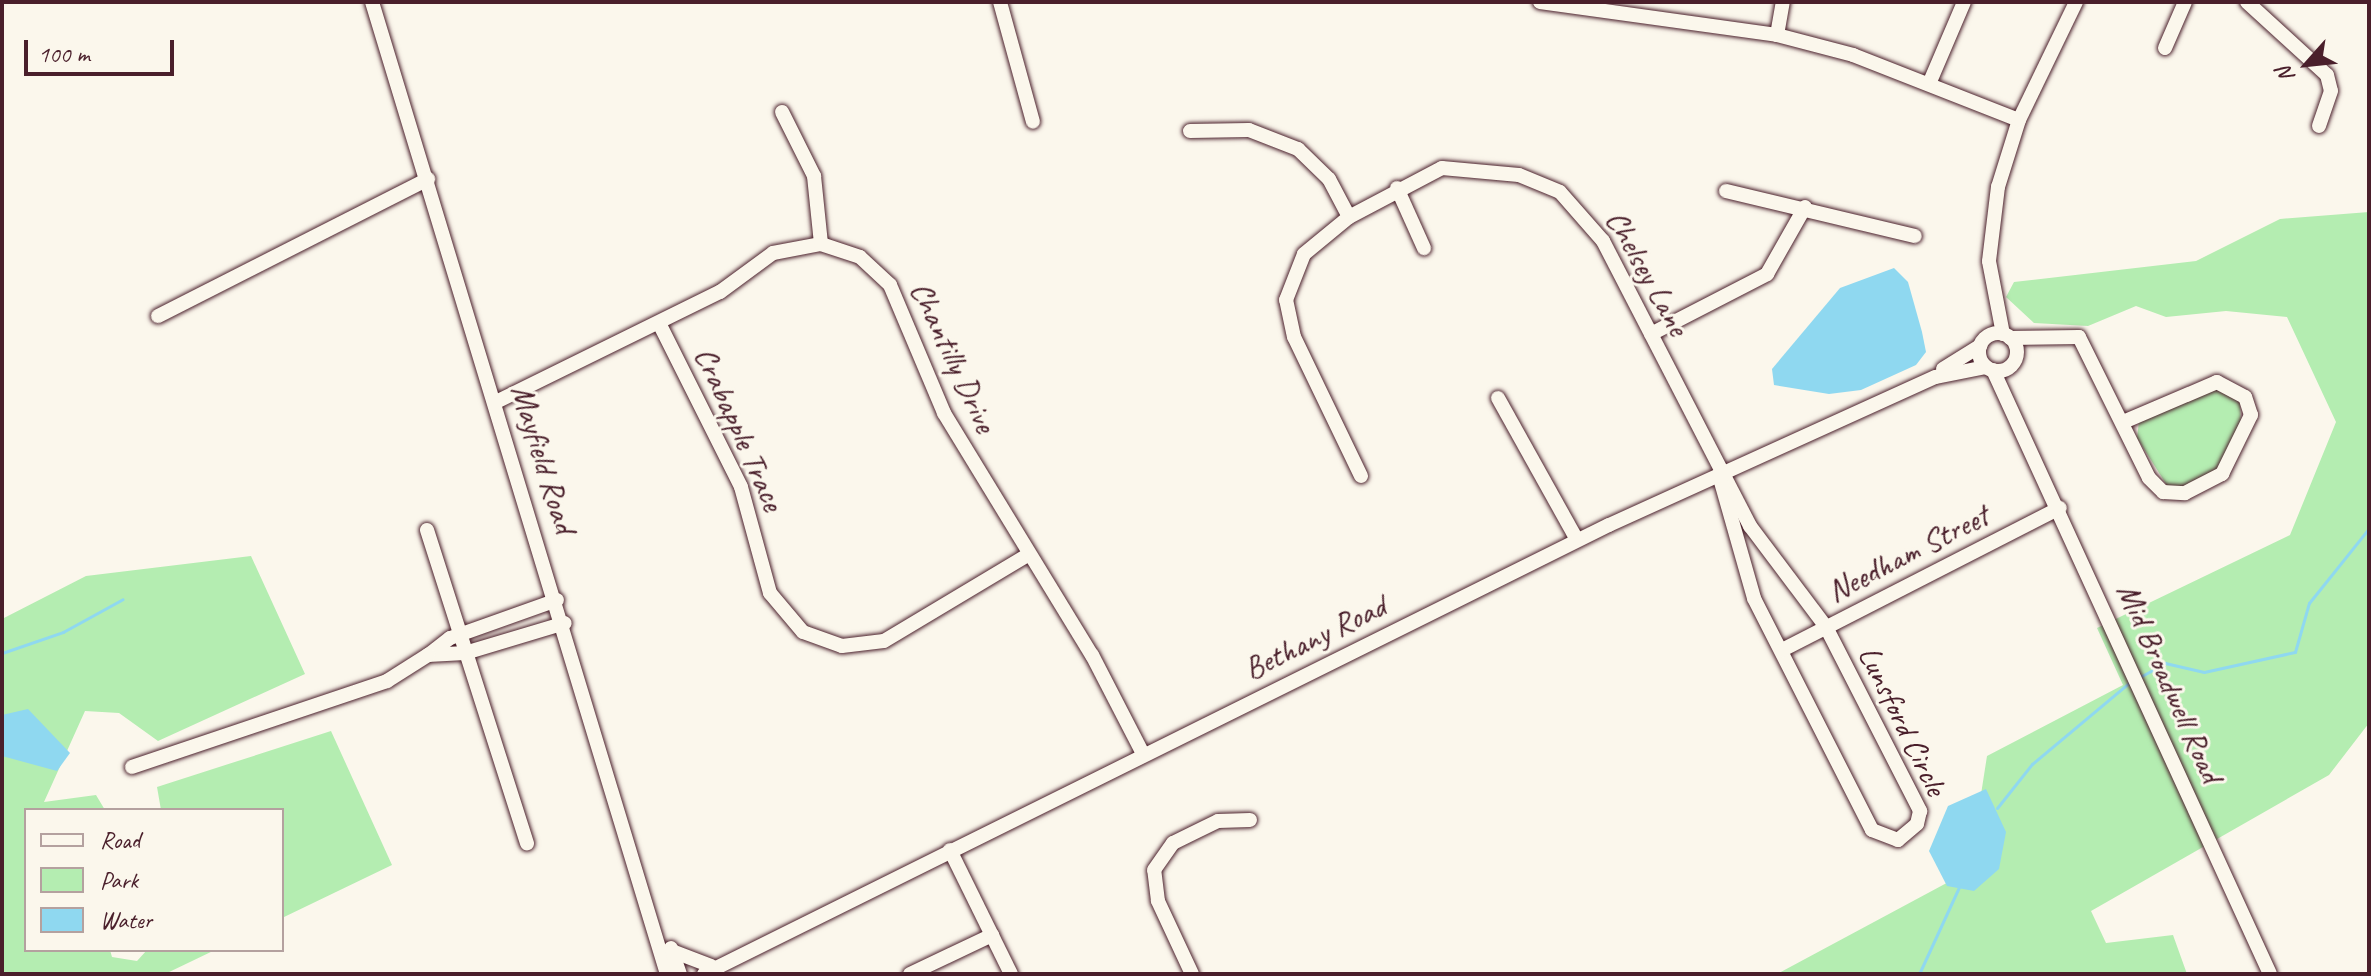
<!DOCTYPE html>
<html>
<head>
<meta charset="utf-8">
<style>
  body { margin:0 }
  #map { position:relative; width:2371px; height:976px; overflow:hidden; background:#fbf7ec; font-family:Caveat,sans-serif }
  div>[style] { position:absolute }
  .green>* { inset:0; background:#b4edb1 }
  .water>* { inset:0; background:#8fd8f0 }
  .stream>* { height:3px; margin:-1.5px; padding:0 1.5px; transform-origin:1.5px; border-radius:1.5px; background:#8fd8f0 }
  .roads { filter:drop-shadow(0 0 2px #4a1f2b) drop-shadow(0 0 2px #4a1f2b) }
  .minor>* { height:14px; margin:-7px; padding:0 7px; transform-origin:7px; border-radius:7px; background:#fbf7ec }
  .minor>.ring { margin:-7px; padding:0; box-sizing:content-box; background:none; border:14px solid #fbf7ec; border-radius:50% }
  span { translate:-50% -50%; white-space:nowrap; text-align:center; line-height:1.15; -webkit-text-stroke:6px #fbf7ec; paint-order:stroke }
  .street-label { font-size:32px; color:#4a1f2b }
  .frame { position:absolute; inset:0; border:4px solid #4a1f2b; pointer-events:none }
  .legend { position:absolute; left:24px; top:808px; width:260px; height:144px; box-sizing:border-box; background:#fbf7ec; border:2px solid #b4a19f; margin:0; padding:10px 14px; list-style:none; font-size:24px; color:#4a1f2b }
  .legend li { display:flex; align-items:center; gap:16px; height:40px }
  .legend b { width:40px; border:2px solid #b4a19f }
  .north { position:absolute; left:2267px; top:24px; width:80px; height:80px; -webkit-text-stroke:6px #fbf7ec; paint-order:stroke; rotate:243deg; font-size:22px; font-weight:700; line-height:32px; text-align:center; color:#4a1f2b }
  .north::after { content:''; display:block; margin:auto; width:28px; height:36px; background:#4a1f2b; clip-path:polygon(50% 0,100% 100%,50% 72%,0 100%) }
  .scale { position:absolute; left:24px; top:40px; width:150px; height:36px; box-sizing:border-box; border:4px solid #4a1f2b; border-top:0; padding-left:10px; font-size:24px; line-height:28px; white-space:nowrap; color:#4a1f2b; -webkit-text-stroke:6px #fbf7ec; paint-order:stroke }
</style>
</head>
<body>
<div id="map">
  <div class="green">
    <div style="clip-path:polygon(2369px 212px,2369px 723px,2329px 775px,2091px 911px,2106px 943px,2173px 935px,2187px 974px,1777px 974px,1969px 871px,1987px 756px,2123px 685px,2097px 628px,2290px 535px,2336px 422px,2287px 317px,2226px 311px,2166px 317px,2136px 306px,2088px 326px,2034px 323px,2006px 297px,2014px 282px,2196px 261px,2280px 219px)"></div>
    <div style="clip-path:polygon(2215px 389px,2240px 402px,2241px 428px,2217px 469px,2187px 487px,2168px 487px,2137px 438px,2139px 422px)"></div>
    <div style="clip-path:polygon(251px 556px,305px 674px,158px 741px,119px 713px,85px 711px,44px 802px,96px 795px,105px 810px,26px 810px,26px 950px,110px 950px,112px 957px,137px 961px,147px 950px,215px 950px,165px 974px,2px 974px,2px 619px,86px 576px)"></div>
    <div style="clip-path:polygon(331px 731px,392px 865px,282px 918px,282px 810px,161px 810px,157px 787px)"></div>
  </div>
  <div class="water">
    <div style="clip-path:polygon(1894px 268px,1908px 282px,1922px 332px,1926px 352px,1916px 365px,1861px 390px,1829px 394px,1774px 385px,1772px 369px,1840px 288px)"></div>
    <div style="clip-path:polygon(28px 709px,70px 753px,57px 771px,2px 756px,2px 715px)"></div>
    <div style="clip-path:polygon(1986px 789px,2006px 832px,1999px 869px,1974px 891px,1947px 886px,1929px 851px,1948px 806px)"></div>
  </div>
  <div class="stream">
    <div style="left:2px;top:653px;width:65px;rotate:-19deg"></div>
    <div style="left:63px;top:632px;width:68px;rotate:-28.8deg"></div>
    <div style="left:2140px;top:677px;width:29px;rotate:-29deg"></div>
    <div style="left:2165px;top:663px;width:40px;rotate:13deg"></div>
    <div style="left:2204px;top:672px;width:93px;rotate:-12.4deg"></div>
    <div style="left:2295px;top:652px;width:51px;rotate:-74.1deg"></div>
    <div style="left:2309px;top:603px;width:96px;rotate:-51.3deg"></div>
    <div style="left:1997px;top:808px;width:56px;rotate:-51.5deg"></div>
    <div style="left:2032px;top:764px;width:126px;rotate:-39.9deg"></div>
    <div style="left:1919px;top:974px;width:96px;rotate:-65.3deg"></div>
  </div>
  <div class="roads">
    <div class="minor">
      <div style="left:372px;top:2px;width:1016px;rotate:73.12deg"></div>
      <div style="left:1000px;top:2px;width:124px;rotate:74.6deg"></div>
      <div style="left:1540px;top:2px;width:239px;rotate:7.9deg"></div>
      <div style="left:1777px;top:35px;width:79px;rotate:14.7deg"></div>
      <div style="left:1853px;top:55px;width:178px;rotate:21.4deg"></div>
      <div style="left:2247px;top:2px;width:108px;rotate:42.4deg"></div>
      <div style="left:2327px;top:75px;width:16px;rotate:76deg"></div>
      <div style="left:2331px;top:91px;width:37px;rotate:109deg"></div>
      <div style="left:1777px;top:35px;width:34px;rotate:-80deg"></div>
      <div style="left:2165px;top:48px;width:50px;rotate:-66.5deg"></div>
      <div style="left:1929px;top:84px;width:89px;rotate:-66.9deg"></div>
      <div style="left:782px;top:112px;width:72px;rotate:63.4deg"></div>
      <div style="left:814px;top:176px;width:68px;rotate:84.1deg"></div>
      <div style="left:1190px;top:131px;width:59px;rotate:-1deg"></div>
      <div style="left:1249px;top:130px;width:53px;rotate:21.2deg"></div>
      <div style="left:1298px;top:149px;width:43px;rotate:44.1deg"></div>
      <div style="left:1329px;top:179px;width:43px;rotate:62.2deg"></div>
      <div style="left:1397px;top:188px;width:66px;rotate:65.8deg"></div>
      <div style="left:1726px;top:191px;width:194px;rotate:13.4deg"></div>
      <div style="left:158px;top:316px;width:303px;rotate:-26.9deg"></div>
      <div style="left:659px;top:323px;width:183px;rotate:63.4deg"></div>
      <div style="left:741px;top:487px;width:110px;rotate:74.7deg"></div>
      <div style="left:770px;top:593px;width:51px;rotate:49.8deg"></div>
      <div style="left:803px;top:632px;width:41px;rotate:19.7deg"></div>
      <div style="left:842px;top:646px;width:42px;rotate:-6.8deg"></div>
      <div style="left:884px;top:641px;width:165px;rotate:-30.9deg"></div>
      <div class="ring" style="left:1979px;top:333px;width:24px;height:24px"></div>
      <div style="left:1651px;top:334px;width:131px;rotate:-27.3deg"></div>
      <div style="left:1767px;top:274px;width:77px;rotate:-60.4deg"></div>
      <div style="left:2003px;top:334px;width:74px;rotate:-100.9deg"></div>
      <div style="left:1989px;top:261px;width:75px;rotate:-83.1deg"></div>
      <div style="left:1998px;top:187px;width:70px;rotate:-72.6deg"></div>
      <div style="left:2019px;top:120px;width:131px;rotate:-64.2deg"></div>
      <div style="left:2010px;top:338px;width:69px;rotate:-0.8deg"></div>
      <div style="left:2079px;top:337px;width:157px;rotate:63.6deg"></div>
      <div style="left:2149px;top:478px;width:20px;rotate:45deg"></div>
      <div style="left:2163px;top:492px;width:22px;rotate:3deg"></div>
      <div style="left:2185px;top:493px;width:42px;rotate:-27.2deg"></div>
      <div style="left:2222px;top:474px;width:66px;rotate:-63.8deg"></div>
      <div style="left:2251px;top:415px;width:19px;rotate:-108deg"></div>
      <div style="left:2245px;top:397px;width:32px;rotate:-152deg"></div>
      <div style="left:2217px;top:382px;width:102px;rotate:156.9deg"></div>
      <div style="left:1943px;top:369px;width:44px;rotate:-31.9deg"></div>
      <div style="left:1993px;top:370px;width:664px;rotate:65.36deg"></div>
      <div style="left:1498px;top:398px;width:162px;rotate:60.9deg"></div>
      <div style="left:496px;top:402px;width:250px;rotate:-26.2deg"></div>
      <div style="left:720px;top:292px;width:66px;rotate:-36.3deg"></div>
      <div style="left:773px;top:253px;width:49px;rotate:-10.6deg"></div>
      <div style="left:821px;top:244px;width:41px;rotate:18.4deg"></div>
      <div style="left:860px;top:257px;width:41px;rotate:43deg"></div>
      <div style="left:890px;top:285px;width:139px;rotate:67.1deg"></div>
      <div style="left:944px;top:413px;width:284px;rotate:58.6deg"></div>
      <div style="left:1092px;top:655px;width:111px;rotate:62.7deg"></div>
      <div style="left:1361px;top:476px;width:154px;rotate:-115.7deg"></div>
      <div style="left:1294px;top:337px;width:38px;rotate:-102deg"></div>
      <div style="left:1286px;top:300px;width:49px;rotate:-68.6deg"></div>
      <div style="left:1304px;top:254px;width:58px;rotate:-39.4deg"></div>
      <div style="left:1349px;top:217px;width:105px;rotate:-27.8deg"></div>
      <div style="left:1442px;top:168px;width:77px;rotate:5.2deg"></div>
      <div style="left:1519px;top:175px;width:44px;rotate:22.5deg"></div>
      <div style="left:1560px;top:192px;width:65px;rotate:48.7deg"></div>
      <div style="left:1603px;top:241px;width:321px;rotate:62.7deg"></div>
      <div style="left:1750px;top:526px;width:126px;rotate:53deg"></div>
      <div style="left:1826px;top:627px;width:207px;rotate:62.9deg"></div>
      <div style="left:1920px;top:811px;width:13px;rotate:103deg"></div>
      <div style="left:1917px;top:824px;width:25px;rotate:140deg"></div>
      <div style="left:1898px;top:840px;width:28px;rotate:-159deg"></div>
      <div style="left:1872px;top:830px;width:260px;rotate:-117deg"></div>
      <div style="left:1754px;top:598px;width:128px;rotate:-105.9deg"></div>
      <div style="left:427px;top:530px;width:329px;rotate:72.3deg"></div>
      <div style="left:557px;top:600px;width:114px;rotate:160.4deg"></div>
      <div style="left:450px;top:638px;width:28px;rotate:142deg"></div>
      <div style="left:428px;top:655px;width:37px;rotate:-3deg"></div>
      <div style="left:465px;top:653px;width:104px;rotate:-16.7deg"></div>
      <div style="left:1782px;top:650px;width:312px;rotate:-27.1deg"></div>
      <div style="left:132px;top:767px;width:269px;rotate:-18.6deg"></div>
      <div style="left:387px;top:681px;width:49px;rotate:-32.4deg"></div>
      <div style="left:950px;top:850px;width:138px;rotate:63.8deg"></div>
      <div style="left:671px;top:948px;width:28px;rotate:71deg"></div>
      <div style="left:672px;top:951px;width:42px;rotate:21deg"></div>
      <div style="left:704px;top:974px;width:1010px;rotate:-26.39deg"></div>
      <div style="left:1609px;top:525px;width:359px;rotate:-24.4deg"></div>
      <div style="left:1936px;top:377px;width:50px;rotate:-11.5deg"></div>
      <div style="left:910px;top:974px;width:91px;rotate:-25.4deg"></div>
      <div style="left:1192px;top:974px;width:81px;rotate:-115deg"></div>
      <div style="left:1158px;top:901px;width:31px;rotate:-97deg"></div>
      <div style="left:1154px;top:870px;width:33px;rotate:-55deg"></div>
      <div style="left:1173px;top:843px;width:50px;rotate:-26.1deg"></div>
      <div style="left:1218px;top:821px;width:32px;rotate:-2deg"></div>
    </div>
  </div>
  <div class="street-label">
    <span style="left:1647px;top:273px;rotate:61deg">Chelsey Lane</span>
    <span style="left:953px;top:357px;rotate:65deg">Chantilly Drive</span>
    <span style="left:739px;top:429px;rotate:66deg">Crabapple Trace</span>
    <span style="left:543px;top:459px;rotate:73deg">Mayfield Road</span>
    <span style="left:1908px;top:554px;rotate:-27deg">Needham Street</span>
    <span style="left:1315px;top:638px;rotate:-26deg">Bethany Road</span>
    <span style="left:2169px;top:683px;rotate:66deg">Mid Broadwell Road</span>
    <span style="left:1902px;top:721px;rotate:64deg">Lunsford Circle</span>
  </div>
  <div class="frame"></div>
  <ul class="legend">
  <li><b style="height:10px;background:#fbf7ec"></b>Road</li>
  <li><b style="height:22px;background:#b4edb1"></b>Park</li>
  <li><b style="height:22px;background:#8fd8f0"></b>Water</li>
  </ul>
  <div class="north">N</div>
  <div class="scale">100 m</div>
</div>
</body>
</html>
